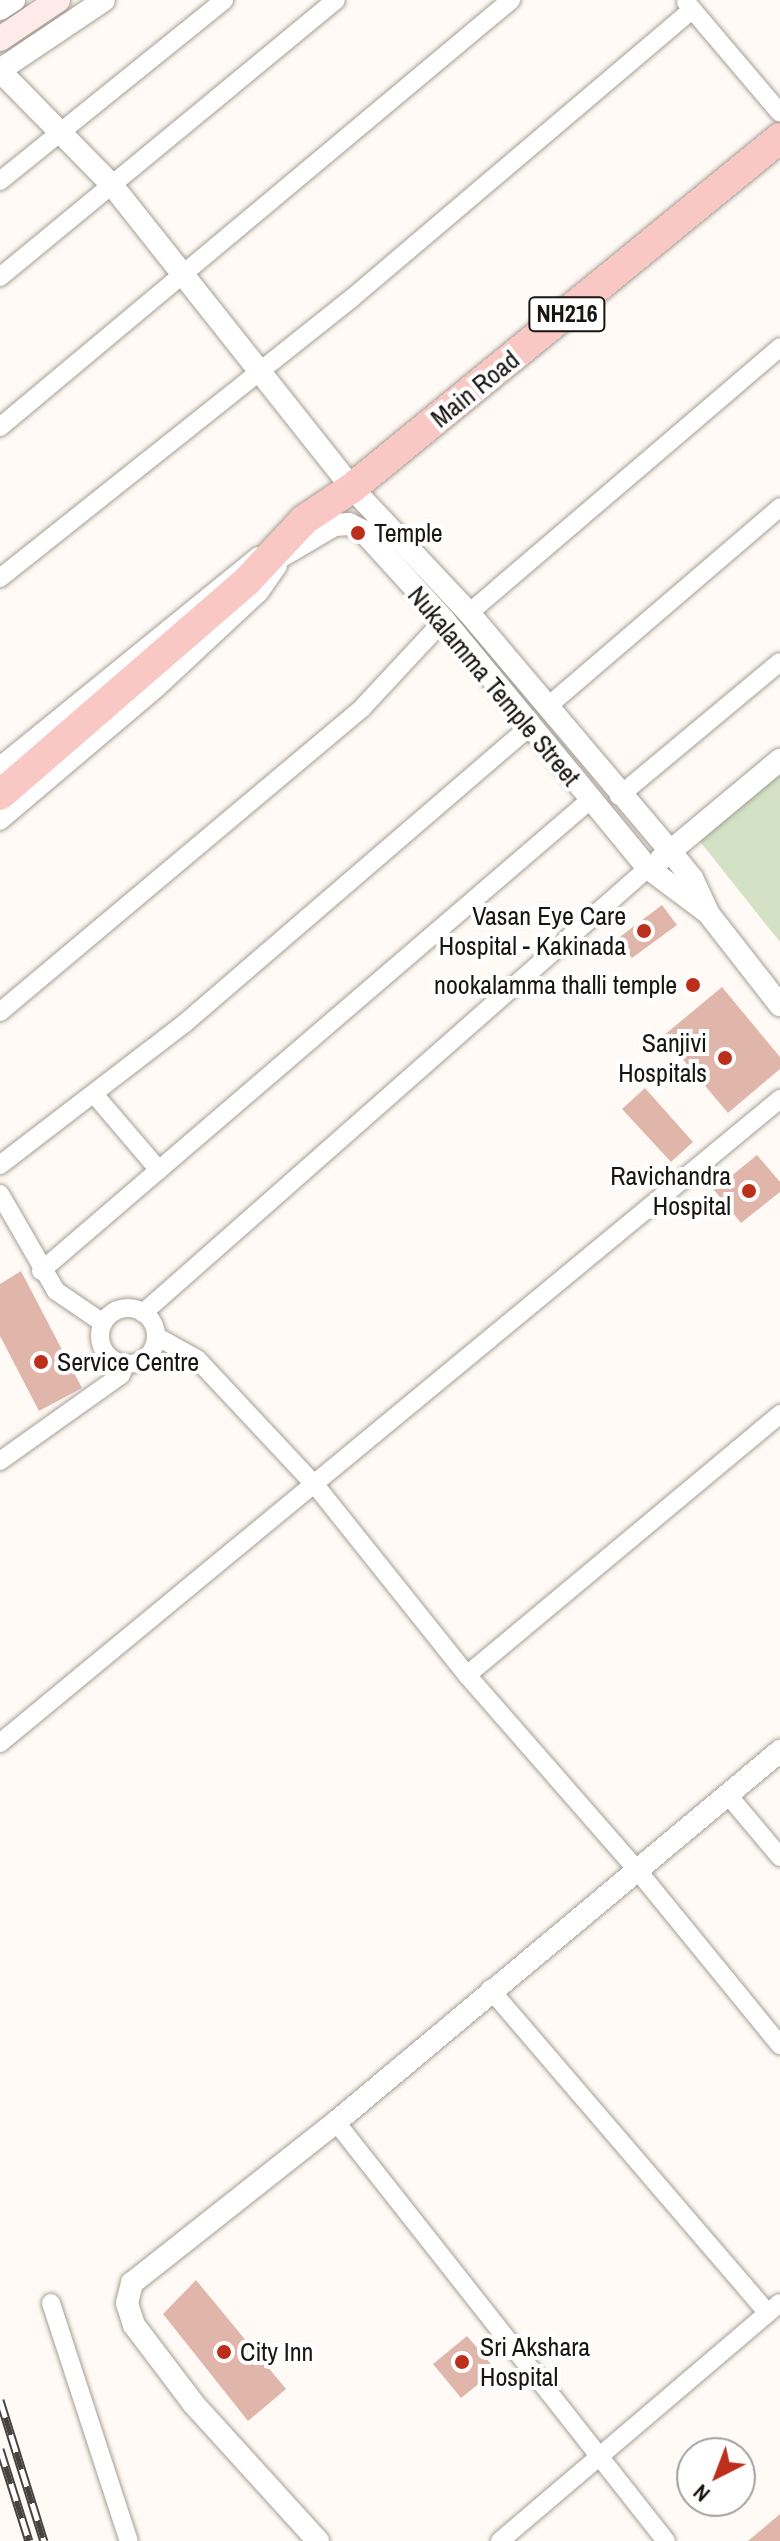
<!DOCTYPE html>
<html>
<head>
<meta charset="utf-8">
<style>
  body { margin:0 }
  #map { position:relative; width:780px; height:2541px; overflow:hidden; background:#fffaf5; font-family:"Archivo Narrow",sans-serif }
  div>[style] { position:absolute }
  .green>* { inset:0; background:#d3e2c4 }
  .building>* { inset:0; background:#e0b6ab }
  .roads { filter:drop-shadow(0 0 2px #a59e96) drop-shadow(0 0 2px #a59e96) }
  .minor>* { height:18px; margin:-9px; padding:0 9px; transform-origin:9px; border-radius:9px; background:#fff }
  .minor>.ring { margin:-9px; padding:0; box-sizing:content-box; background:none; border:18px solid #fff; border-radius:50% }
  .tertiary>* { height:22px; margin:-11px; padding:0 11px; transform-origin:11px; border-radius:11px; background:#fff }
  .secondary>* { height:24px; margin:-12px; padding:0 12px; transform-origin:12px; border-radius:12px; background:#fdeae9 }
  .trunk>* { height:30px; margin:-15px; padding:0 15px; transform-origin:15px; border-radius:15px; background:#fac8c4 }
  .rail>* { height:9px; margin-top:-4.5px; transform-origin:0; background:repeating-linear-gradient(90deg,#fff 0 18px,#474440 0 36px); box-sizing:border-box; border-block:2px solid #474440 }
  .dots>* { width:22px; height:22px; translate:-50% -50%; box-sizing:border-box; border:4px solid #fff; border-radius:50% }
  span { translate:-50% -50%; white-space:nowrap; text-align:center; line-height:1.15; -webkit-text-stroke:8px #fff; paint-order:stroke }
  .shield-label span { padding:2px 6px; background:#fff; border:2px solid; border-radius:6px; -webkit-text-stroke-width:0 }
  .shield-label { font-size:24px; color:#181512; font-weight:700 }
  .street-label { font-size:26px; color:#181512 }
  .poi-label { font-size:26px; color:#181512 }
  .left { translate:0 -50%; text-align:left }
  .right { translate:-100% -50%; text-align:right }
  .north { position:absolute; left:676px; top:2437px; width:80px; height:80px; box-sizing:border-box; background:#fff; border:2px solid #a3a1a0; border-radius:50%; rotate:222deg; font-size:22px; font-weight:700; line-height:32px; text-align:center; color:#181512 }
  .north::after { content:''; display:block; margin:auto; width:28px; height:36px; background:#bb2f1b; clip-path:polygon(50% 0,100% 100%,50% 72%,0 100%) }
</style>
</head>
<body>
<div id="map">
  <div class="green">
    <div style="clip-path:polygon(780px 761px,780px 942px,690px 829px)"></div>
  </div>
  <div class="building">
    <div style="clip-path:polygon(662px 905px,677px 925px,632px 958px,617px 939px)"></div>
    <div style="clip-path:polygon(722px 987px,780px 1057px,780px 1069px,728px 1113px,663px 1036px)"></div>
    <div style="clip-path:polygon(645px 1088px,693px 1142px,671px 1162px,622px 1109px)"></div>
    <div style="clip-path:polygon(757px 1155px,780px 1182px,780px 1192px,741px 1223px,714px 1190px)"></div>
    <div style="clip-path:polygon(21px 1271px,82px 1388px,39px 1411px,0 1336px,0 1284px)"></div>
    <div style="clip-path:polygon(196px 2280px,286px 2389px,248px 2421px,163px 2314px)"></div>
    <div style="clip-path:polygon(467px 2336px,496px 2370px,461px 2398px,433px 2364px)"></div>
    <div style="clip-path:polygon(780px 2514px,780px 2541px,748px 2541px)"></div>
  </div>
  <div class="roads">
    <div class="minor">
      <div style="left:686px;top:2px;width:145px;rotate:49.7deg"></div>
      <div style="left:0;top:181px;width:288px;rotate:-38.9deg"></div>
      <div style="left:0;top:277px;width:435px;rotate:-39.5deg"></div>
      <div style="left:0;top:427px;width:666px;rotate:-39.88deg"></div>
      <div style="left:0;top:578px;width:450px;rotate:-38.5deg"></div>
      <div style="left:352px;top:298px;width:446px;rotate:-40.3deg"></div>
      <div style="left:469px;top:613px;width:409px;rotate:-40.5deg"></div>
      <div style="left:547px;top:707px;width:307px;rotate:-40.6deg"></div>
      <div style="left:0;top:766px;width:333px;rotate:-39.1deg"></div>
      <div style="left:619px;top:796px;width:209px;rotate:-39.8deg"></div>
      <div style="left:0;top:821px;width:206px;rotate:-40.3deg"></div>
      <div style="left:157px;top:688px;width:139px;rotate:-43deg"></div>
      <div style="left:259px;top:593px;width:33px;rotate:-55deg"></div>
      <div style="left:0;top:1012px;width:474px;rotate:-40deg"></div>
      <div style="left:363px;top:707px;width:119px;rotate:-47deg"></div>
      <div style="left:94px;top:1094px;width:100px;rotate:49.5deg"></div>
      <div style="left:0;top:1165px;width:233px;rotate:-37.5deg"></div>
      <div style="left:185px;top:1023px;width:454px;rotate:-40.7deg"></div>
      <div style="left:0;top:1194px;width:112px;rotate:60deg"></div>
      <div style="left:56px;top:1291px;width:57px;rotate:34.2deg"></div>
      <div style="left:41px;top:1271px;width:722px;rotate:-40.62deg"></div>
      <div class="ring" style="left:100px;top:1308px;width:38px;height:38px"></div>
      <div style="left:143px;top:1313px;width:673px;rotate:-41.39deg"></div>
      <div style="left:156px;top:1336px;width:47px;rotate:29.3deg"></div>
      <div style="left:197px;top:1359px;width:174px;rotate:46.9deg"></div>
      <div style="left:316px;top:1486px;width:242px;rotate:51.4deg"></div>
      <div style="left:467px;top:1675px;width:260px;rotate:48.9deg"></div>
      <div style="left:638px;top:1871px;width:225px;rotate:50.8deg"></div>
      <div style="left:0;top:1461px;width:148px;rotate:-35.4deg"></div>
      <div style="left:121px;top:1375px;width:12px;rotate:-70deg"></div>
      <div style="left:467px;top:1675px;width:408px;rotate:-39.8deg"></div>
      <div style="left:0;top:1743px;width:1012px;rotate:-39.54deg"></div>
      <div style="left:728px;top:1795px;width:81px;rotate:50deg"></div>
      <div style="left:490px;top:1989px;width:427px;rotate:49.4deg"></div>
      <div style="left:336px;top:2122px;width:533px;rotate:51.78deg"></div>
      <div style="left:51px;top:2303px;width:250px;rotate:71.9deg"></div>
      <div style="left:500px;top:2541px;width:367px;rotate:-40.4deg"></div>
    </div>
    <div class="tertiary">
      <div style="left:0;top:9px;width:17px;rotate:-33deg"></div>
      <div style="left:0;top:70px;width:125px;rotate:-33.9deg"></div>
      <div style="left:0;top:71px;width:160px;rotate:45.5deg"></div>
      <div style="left:112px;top:185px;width:387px;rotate:51.6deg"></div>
      <div style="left:352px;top:488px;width:171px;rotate:46.9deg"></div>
      <div style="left:469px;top:613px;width:312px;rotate:49.8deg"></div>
      <div style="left:670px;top:851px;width:35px;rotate:51deg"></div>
      <div style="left:692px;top:878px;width:38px;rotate:65deg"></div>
      <div style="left:708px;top:913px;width:117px;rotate:52deg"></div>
      <div style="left:273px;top:561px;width:71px;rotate:-30.5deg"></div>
      <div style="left:334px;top:525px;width:15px;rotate:-4deg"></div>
      <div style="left:349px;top:524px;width:16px;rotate:27deg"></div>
      <div style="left:363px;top:531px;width:120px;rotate:47.7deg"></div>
      <div style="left:444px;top:620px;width:321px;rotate:50.6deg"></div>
      <div style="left:648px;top:868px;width:75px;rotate:36.9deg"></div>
      <div style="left:661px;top:859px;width:155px;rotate:-39.8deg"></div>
      <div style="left:318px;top:2541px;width:186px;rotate:-132.2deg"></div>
      <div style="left:193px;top:2403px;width:98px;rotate:-127.1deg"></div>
      <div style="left:134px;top:2325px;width:23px;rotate:-108deg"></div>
      <div style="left:127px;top:2303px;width:21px;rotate:-76deg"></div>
      <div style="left:132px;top:2283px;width:260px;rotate:-38.3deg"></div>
      <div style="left:336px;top:2122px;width:579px;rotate:-39.88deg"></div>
    </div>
    <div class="secondary">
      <div style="left:0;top:39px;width:70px;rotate:-33.9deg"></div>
    </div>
    <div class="trunk">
      <div style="left:0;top:795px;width:327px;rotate:-40.9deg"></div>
      <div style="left:247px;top:581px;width:83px;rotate:-46.9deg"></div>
      <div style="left:304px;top:520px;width:58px;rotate:-33.7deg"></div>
      <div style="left:352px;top:488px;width:553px;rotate:-39.27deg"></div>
    </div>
  </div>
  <div class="rail">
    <div style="left:0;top:2400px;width:148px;rotate:72.7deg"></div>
    <div style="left:0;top:2449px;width:96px;rotate:72.5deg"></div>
  </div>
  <div class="dots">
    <div style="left:358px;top:533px;background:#bb2f1b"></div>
    <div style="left:644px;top:931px;background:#bb2f1b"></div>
    <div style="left:693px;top:985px;background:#bb2f1b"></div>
    <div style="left:725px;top:1058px;background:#bb2f1b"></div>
    <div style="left:749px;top:1191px;background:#bb2f1b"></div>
    <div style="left:41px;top:1362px;background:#bb2f1b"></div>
    <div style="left:224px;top:2352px;background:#bb2f1b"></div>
    <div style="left:462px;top:2362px;background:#bb2f1b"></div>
  </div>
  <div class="shield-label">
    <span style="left:567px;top:314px">NH216</span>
  </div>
  <div class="street-label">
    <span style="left:475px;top:389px;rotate:-39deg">Main Road</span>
    <span style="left:494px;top:686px;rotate:50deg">Nukalamma Temple Street</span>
  </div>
  <div class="poi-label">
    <span class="left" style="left:374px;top:533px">Temple</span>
    <span class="right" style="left:626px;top:931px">Vasan Eye Care<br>Hospital - Kakinada</span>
    <span class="right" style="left:677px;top:985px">nookalamma thalli temple</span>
    <span class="right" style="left:707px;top:1058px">Sanjivi<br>Hospitals</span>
    <span class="right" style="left:731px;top:1191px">Ravichandra<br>Hospital</span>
    <span class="left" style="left:57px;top:1362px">Service Centre</span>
    <span class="left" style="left:480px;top:2362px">Sri Akshara<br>Hospital</span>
    <span class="left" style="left:240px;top:2352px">City Inn</span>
  </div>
  <div class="north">N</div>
</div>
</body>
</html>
